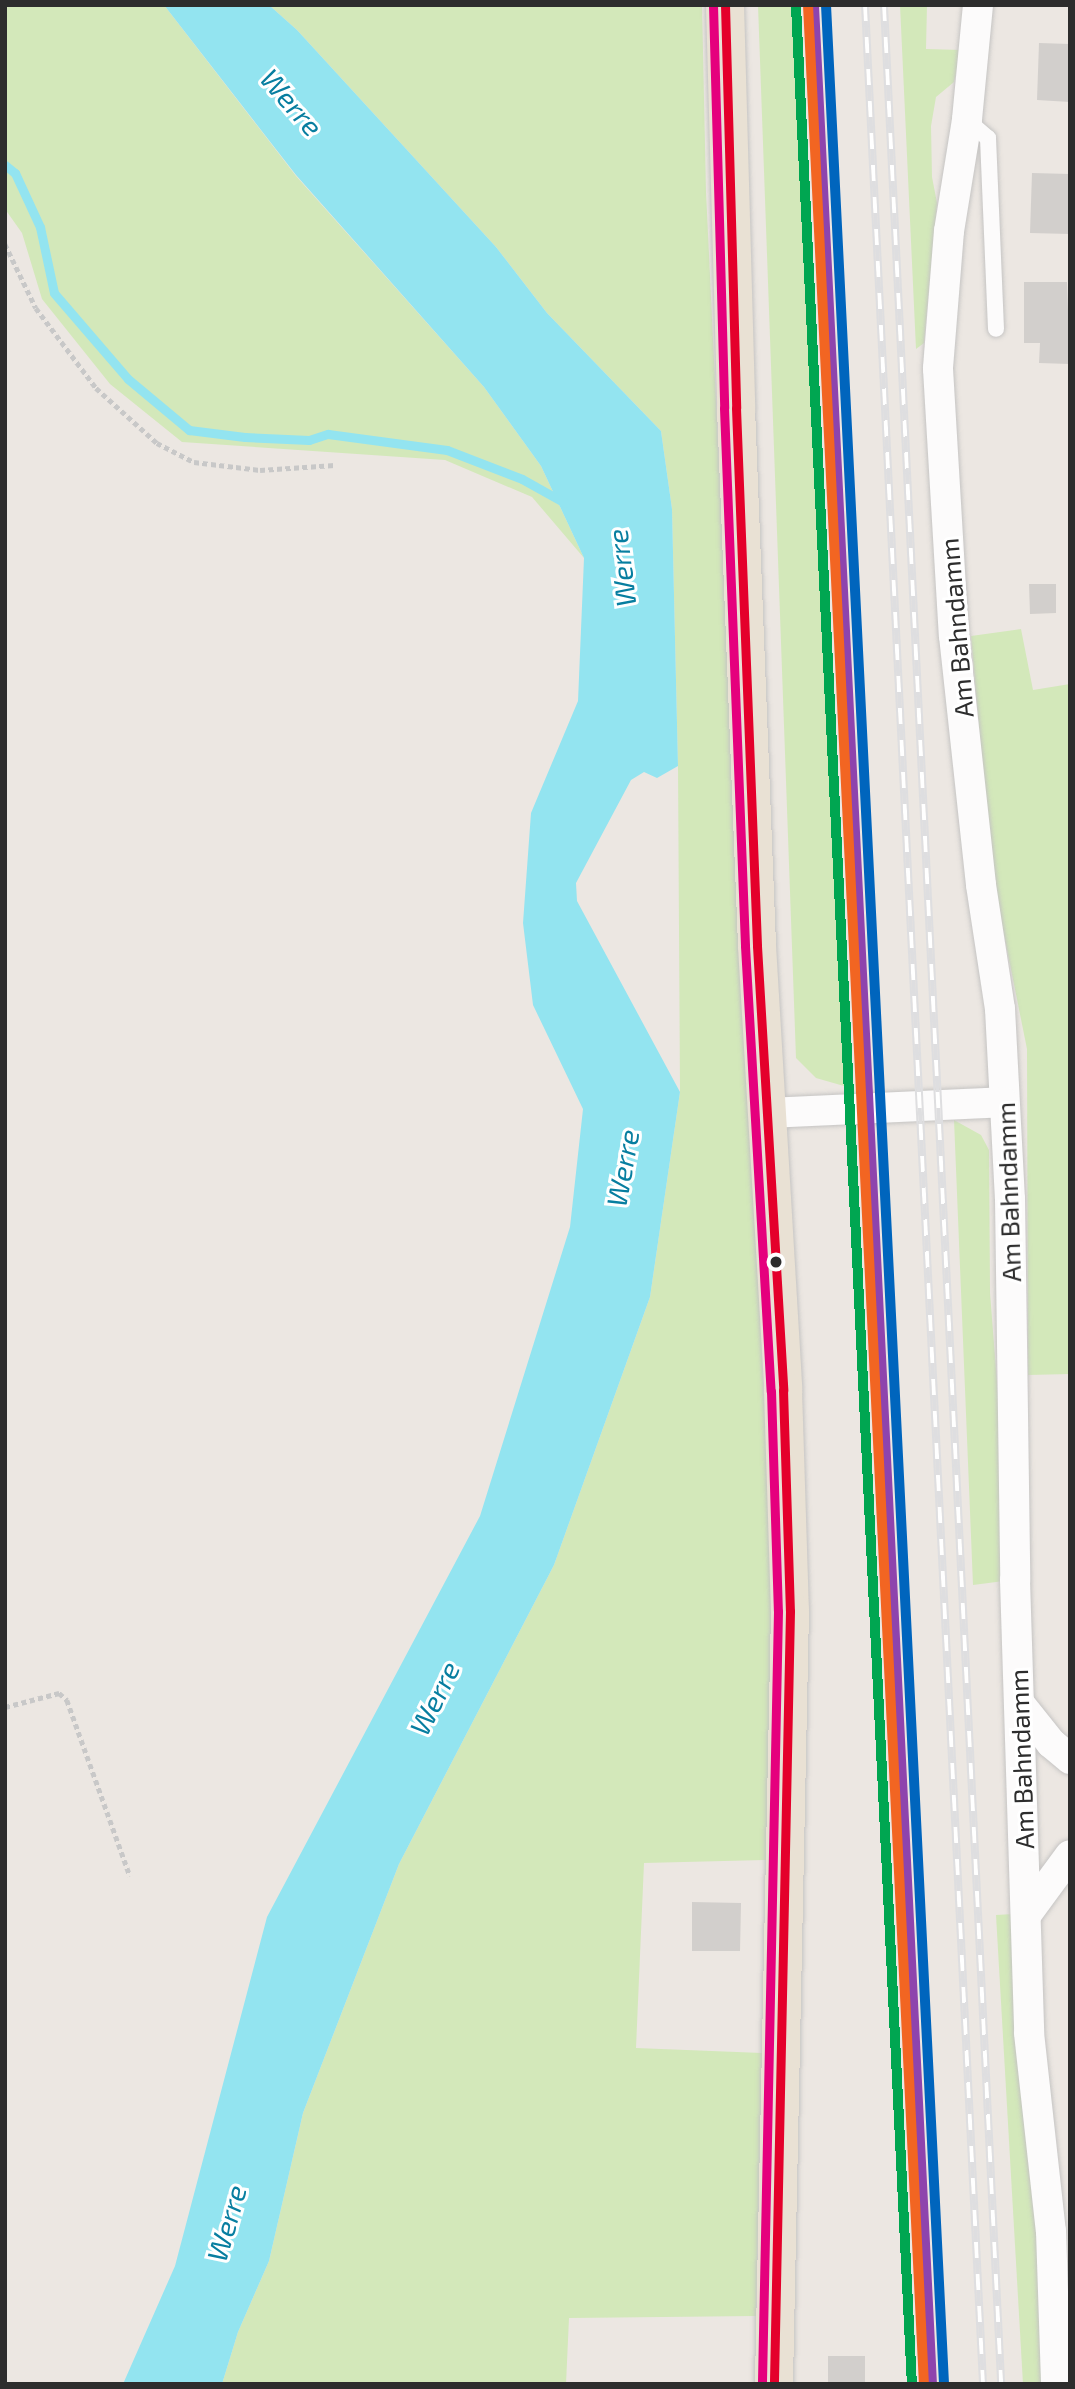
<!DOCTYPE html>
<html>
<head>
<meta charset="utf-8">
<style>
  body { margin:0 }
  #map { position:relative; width:1075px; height:2389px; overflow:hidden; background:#ece7e2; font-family:"Exo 2",sans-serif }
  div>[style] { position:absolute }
  .green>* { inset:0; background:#d3e8ba }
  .water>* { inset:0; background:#93e4f0 }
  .stream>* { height:9px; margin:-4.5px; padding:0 4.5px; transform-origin:4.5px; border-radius:4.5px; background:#93e4f0 }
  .building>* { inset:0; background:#d2cfcc }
  .path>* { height:4.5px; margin-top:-2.25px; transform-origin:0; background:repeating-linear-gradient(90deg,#c8c8c8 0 5px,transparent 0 8.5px) }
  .roads { filter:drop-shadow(0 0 2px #c5c4c3) drop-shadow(0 0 2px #c5c4c3) }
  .service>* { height:16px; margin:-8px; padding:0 8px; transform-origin:8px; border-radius:8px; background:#fcfbfb }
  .minor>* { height:30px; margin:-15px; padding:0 15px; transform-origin:15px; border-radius:15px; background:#fcfbfb }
  .primary>* { height:38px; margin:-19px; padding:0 19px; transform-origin:19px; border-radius:19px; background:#e9e1d4 }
  .rail>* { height:8px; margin-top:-4px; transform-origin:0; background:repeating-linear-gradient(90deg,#fff 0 16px,#dedee0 0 32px); box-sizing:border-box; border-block:2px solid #dedee0 }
  .bus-1>* { height:9px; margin:-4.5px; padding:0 4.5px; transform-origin:4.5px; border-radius:4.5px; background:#e4002b }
  .bus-2>* { height:9px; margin:-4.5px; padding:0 4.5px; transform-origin:4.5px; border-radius:4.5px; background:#e5007d }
  .rail-1>* { height:10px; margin:-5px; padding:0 5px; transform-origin:5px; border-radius:5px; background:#0065bd }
  .rail-2>* { height:10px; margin:-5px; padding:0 5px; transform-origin:5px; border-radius:5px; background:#8e44ad }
  .rail-3>* { height:10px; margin:-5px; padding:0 5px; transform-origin:5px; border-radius:5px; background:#f26522 }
  .rail-4>* { height:10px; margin:-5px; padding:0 5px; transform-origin:5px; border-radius:5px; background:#00a651 }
  .dots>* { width:19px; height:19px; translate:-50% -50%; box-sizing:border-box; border:4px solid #fff; border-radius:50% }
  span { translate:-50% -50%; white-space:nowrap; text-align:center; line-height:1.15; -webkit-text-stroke:6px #fff; paint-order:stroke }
  .street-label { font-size:26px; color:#2d2d2d }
  .water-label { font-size:28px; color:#077ea0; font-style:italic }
  .frame { position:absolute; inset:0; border:7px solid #2d2d2d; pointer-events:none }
</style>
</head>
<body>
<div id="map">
  <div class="green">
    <div style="clip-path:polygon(5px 5px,164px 5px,296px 176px,484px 387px,541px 466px,584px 558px,532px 497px,445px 460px,182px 442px,110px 384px,42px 299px,22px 233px,5px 209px)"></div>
    <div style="clip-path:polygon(269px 5px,702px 5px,706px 192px,772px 1570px,767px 1860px,644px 1863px,636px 2048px,762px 2053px,756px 2316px,569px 2318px,566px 2384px,222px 2384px,238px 2332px,269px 2261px,303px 2113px,399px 1864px,554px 1565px,650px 1297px,680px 1092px,678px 766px,672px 509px,661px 431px,547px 313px,496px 247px,297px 30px)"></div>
    <div style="clip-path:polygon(758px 5px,792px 5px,844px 1086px,816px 1078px,796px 1058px)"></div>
    <div style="clip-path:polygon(900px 5px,927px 5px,926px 49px,961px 50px,954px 82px,936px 97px,931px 126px,932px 177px,937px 203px,924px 343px,916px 349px)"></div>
    <div style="clip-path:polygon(1021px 629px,1033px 690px,1070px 684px,1070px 1374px,1028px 1375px,1027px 1049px,992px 875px,971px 636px)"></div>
    <div style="clip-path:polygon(954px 1120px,981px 1135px,989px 1150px,990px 1293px,1000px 1420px,1004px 1581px,973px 1585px)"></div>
    <div style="clip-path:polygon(1013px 1914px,1034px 2195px,1042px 2330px,1041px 2384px,1023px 2384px,996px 1915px)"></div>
  </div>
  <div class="water">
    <div style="clip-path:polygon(164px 5px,269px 5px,297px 30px,496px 247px,547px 313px,661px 431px,672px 509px,678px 766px,657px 778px,644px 772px,631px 780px,576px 883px,577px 901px,680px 1092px,650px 1297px,554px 1565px,399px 1864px,303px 2113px,269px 2261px,238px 2332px,222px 2384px,123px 2384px,175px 2266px,267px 1917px,480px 1516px,570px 1227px,583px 1109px,533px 1005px,523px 923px,531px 813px,578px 701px,584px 558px,541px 466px,484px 387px,296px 175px)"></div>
  </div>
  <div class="stream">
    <div style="left:5px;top:165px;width:13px;rotate:39deg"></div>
    <div style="left:15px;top:173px;width:60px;rotate:65.2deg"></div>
    <div style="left:40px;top:227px;width:67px;rotate:78deg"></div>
    <div style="left:54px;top:293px;width:113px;rotate:49.3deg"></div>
    <div style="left:128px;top:379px;width:80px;rotate:39.9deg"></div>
    <div style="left:189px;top:430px;width:56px;rotate:7.1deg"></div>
    <div style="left:245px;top:437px;width:64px;rotate:2.7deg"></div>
    <div style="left:309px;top:440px;width:20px;rotate:-18deg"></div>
    <div style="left:328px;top:434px;width:120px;rotate:7.7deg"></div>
    <div style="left:447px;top:450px;width:80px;rotate:21.1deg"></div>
    <div style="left:522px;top:479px;width:49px;rotate:29.2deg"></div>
  </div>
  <div class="building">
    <div style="clip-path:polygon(1039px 43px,1070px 44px,1070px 102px,1037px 100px)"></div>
    <div style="clip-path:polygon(1032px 173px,1070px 174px,1070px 234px,1030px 233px)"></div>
    <div style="clip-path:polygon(1024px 282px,1067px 282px,1070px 364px,1039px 363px,1040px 343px,1024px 343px)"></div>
    <div style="clip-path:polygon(1029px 584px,1056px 584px,1056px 613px,1030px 614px)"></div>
    <div style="clip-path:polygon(692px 1902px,741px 1903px,740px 1951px,692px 1951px)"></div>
    <div style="clip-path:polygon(828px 2356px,865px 2356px,865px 2384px,828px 2384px)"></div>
  </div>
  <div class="path">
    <div style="left:5px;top:244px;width:71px;rotate:64.2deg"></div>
    <div style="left:36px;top:308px;width:100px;rotate:53.1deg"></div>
    <div style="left:96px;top:388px;width:82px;rotate:42deg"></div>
    <div style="left:157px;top:443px;width:42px;rotate:27.2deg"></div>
    <div style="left:194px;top:462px;width:66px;rotate:6.9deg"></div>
    <div style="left:260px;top:470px;width:75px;rotate:-3.8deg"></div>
    <div style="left:5px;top:1707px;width:56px;rotate:-14.5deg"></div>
    <div style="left:59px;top:1693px;width:11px;rotate:41deg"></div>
    <div style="left:67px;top:1700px;width:187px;rotate:70.3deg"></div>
  </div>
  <div class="roads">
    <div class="service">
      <div style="left:967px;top:120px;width:28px;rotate:41deg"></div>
      <div style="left:988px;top:138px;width:191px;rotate:87.6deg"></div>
    </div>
    <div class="minor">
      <div style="left:978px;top:5px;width:116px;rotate:95.5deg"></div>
      <div style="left:967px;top:120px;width:112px;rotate:99.2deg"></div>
      <div style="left:949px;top:231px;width:138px;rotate:94.6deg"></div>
      <div style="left:938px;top:369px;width:267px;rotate:86.6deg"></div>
      <div style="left:954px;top:636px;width:250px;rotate:83.8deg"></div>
      <div style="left:981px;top:885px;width:125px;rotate:81.3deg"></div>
      <div style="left:1000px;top:1009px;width:190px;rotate:87deg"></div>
      <div style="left:1010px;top:1199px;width:381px;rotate:89.2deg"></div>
      <div style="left:1015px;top:1580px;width:453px;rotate:88.2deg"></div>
      <div style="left:1029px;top:2033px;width:199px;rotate:83.7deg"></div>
      <div style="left:1051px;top:2231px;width:153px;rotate:88.1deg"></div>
      <div style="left:766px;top:1113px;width:238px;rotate:-2.6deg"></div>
      <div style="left:1020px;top:1704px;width:50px;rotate:51.5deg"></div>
      <div style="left:1051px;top:1743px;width:25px;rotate:40deg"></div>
      <div style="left:1026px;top:1915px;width:74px;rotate:-53.7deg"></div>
    </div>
    <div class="primary">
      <div style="left:725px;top:5px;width:403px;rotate:88.4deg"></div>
      <div style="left:736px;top:408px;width:538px;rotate:87.76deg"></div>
      <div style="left:757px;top:946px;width:445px;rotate:86.6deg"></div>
      <div style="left:783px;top:1390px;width:221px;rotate:88.2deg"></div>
      <div style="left:790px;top:1611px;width:773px;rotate:91.19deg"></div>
    </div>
  </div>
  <div class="rail">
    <div style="left:865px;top:5px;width:2382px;rotate:87.16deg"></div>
    <div style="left:884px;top:5px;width:2382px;rotate:87.18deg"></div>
  </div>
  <div class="bus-1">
    <div style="left:725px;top:5px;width:403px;rotate:88.4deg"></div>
    <div style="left:736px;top:408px;width:538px;rotate:87.76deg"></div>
    <div style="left:757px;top:946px;width:445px;rotate:86.6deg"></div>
    <div style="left:783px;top:1390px;width:221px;rotate:88.2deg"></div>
    <div style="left:790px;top:1611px;width:773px;rotate:91.19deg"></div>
  </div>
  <div class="bus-2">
    <div style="left:713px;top:5px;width:403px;rotate:88.4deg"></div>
    <div style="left:724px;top:408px;width:538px;rotate:87.76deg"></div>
    <div style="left:745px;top:946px;width:446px;rotate:86.7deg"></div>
    <div style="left:771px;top:1391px;width:220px;rotate:88.2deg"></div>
    <div style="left:778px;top:1611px;width:773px;rotate:91.19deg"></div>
  </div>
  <div class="rail-1">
    <div style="left:826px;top:5px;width:2382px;rotate:87.16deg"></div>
  </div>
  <div class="rail-2">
    <div style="left:814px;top:6px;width:2381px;rotate:87.16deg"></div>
  </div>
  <div class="rail-3">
    <div style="left:808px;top:5px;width:2382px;rotate:87.21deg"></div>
  </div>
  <div class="rail-4">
    <div style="left:796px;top:6px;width:2381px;rotate:87.21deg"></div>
  </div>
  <div class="dots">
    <div style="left:776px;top:1262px;background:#2d2d2d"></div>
  </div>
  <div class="street-label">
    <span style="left:956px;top:628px;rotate:-95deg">Am Bahndamm</span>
    <span style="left:1008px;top:1192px;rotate:-92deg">Am Bahndamm</span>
    <span style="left:1021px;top:1759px;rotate:-92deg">Am Bahndamm</span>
  </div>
  <div class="water-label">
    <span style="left:292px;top:102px;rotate:49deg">Werre</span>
    <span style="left:621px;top:568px;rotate:-97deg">Werre</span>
    <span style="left:622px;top:1168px;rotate:-80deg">Werre</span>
    <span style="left:434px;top:1698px;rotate:-64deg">Werre</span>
    <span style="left:226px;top:2223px;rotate:-74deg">Werre</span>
  </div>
  <div class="frame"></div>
</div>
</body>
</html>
